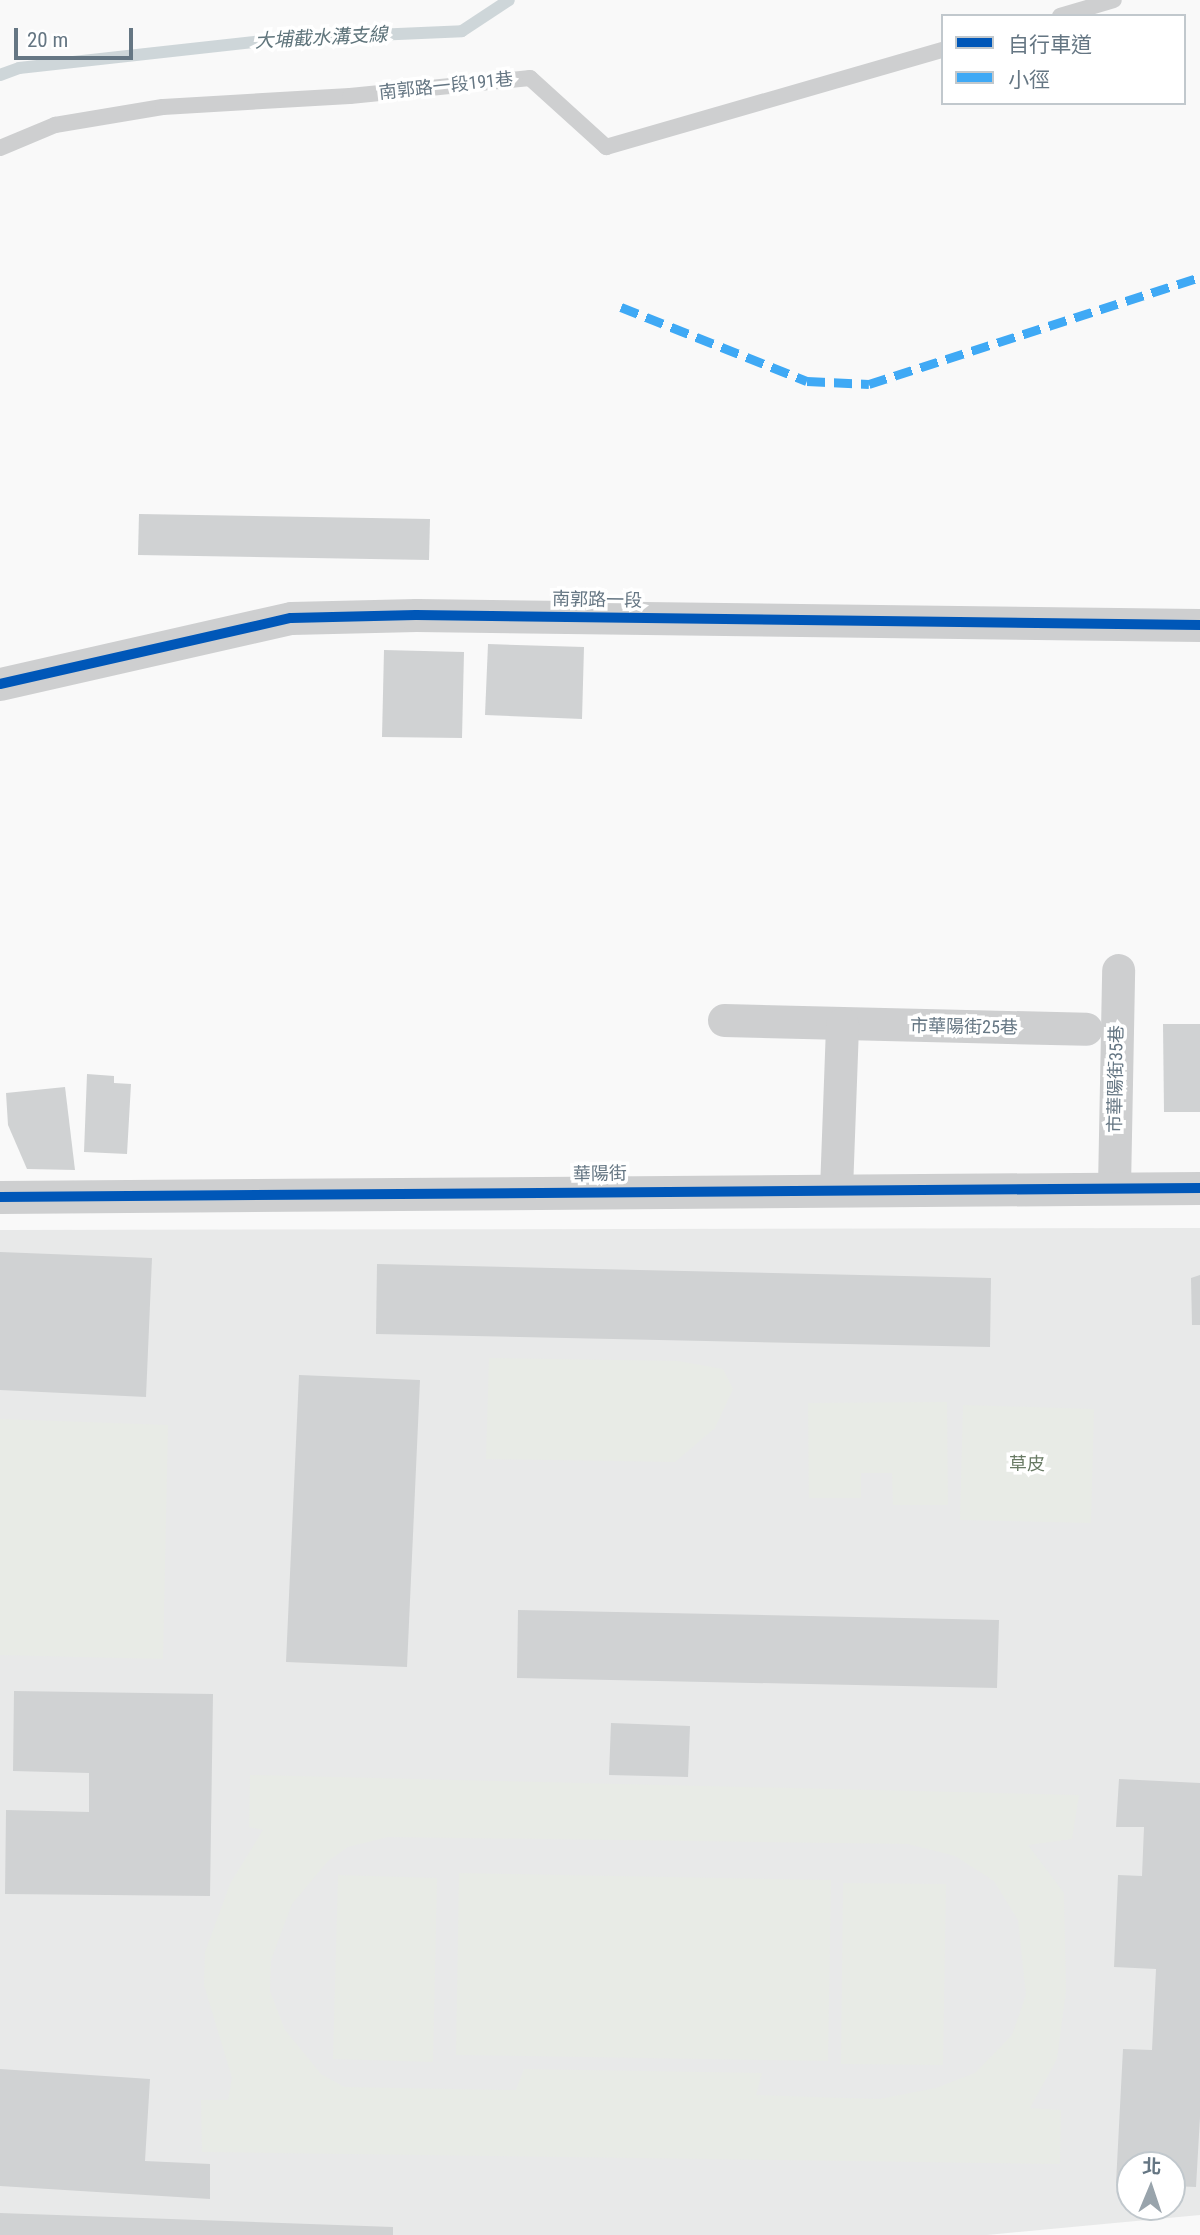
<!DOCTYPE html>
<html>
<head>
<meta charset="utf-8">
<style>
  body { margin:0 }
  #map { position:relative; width:1200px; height:2235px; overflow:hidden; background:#f9f9f9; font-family:"Roboto Condensed","Noto Sans TC",sans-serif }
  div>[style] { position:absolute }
  .built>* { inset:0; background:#e8e9e9 }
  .green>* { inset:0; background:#e8ebe6 }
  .stream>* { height:12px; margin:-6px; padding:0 6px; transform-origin:6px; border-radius:6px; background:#ced6d9 }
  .building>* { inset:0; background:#d0d2d3 }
  .service>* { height:16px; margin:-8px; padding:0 8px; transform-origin:8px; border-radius:8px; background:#cecfd0 }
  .minor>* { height:33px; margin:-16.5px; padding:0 16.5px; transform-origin:16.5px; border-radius:16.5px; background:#cecfd0 }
  .quiet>* { height:9px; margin-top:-4.5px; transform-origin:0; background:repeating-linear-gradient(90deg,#3fa9f5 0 18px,transparent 0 27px) }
  .cycleway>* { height:10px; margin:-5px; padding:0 5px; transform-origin:5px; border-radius:5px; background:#0057b8 }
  span { translate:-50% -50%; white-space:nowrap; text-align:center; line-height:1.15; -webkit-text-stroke:7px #fff; paint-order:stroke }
  .street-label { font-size:18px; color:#657683 }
  .park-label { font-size:18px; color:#687a64 }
  .water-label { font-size:19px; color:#60757c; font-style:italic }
  .legend { position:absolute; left:941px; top:14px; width:245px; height:91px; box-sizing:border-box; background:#fff; border:2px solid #c1c8cd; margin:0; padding:9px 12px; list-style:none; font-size:21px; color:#657683 }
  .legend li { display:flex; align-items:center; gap:14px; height:35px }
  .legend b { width:35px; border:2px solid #c1c8cd }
  .north { position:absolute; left:1116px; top:2151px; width:70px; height:70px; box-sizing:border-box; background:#fff; border:2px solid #c1c8cd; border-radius:50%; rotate:2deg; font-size:19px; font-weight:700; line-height:28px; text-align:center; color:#657683 }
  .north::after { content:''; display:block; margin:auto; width:24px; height:32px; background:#99a4ac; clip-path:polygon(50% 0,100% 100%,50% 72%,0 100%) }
  .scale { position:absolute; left:14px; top:28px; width:119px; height:32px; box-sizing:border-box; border:4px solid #657683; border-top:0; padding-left:9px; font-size:21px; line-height:24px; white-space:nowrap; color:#657683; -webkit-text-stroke:5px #fff; paint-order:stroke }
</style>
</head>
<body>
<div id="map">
  <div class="built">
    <div style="clip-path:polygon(evenodd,1200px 1228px,1200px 2215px,987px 2235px,0 2235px,0 1230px,1200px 1228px,1130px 2165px,1172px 2165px,1172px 2207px,1130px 2207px,1130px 2165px)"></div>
  </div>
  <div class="green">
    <div style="clip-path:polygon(489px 1358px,678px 1361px,723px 1369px,733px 1389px,715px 1428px,675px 1462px,486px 1459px)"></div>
    <div style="clip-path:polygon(947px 1402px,948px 1505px,893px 1505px,892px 1473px,861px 1473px,861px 1498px,809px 1498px,808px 1403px)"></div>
    <div style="clip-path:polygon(963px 1405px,1094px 1409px,1091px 1523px,960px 1520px)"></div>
    <div style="clip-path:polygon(0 1419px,168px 1425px,163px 1659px,0 1655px)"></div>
    <div style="clip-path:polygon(evenodd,250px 1775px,1079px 1795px,1072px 1839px,1028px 1845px,1064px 1893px,1066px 1991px,1057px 2059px,1030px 2108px,1061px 2110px,1060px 2164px,202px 2152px,201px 2100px,228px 2100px,232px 2078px,204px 1985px,205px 1952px,230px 1884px,263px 1830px,249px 1827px,250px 1775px,388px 1837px,908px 1844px,955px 1856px,994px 1881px,1018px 1920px,1026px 1995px,1012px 2035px,975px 2073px,936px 2088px,879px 2099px,756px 2095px,762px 2073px,524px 2069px,516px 2090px,344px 2087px,321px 2074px,285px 2030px,270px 1991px,271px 1960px,292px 1904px,328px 1861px,348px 1847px,388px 1837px)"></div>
    <div style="clip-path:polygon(459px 1873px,831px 1880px,828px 2061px,456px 2055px)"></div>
    <div style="clip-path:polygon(338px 1875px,437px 1878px,433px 2062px,333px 2059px)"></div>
    <div style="clip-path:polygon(843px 1883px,946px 1884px,943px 2065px,841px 2064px)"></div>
  </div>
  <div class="stream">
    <div style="left:0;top:75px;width:20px;rotate:-20deg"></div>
    <div style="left:19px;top:68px;width:265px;rotate:-6.3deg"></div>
    <div style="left:282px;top:39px;width:180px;rotate:-2.5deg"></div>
    <div style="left:462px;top:31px;width:56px;rotate:-33.4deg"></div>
  </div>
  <div class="building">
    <div style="clip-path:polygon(139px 514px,430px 519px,429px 560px,138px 555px)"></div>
    <div style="clip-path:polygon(488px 644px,584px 647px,582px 719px,485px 715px)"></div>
    <div style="clip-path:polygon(384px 650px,464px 652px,462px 738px,382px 737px)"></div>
    <div style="clip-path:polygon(1163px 1024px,1200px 1024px,1200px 1112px,1164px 1112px)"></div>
    <div style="clip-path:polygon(87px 1074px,114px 1076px,114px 1083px,131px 1084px,127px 1154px,84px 1152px)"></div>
    <div style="clip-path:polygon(65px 1087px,75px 1170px,27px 1169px,8px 1125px,6px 1093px)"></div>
    <div style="clip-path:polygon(0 1252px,152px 1258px,146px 1397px,0 1390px)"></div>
    <div style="clip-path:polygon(377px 1264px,991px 1278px,990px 1347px,376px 1334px)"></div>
    <div style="clip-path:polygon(1200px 1275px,1200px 1325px,1192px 1325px,1191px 1278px)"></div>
    <div style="clip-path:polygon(299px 1375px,420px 1380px,407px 1667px,286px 1662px)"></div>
    <div style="clip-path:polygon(518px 1610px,999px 1620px,997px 1688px,517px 1678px)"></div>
    <div style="clip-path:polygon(14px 1691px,213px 1694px,210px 1896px,5px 1894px,6px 1810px,89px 1812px,89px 1773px,13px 1771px)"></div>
    <div style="clip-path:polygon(611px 1723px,690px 1726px,688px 1777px,609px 1775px)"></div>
    <div style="clip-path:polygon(1119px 1779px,1200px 1783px,1200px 2117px,1196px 2187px,1172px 2186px,1172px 2165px,1130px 2165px,1130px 2183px,1116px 2183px,1123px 2049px,1152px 2050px,1156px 1969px,1114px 1967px,1118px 1875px,1142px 1876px,1144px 1827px,1116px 1827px)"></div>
    <div style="clip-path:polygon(0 2069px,150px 2079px,145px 2161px,210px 2164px,210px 2199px,0 2186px)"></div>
    <div style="clip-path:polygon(0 2213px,393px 2227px,393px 2235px,0 2235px)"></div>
  </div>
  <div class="service">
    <div style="left:1060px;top:16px;width:56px;rotate:-16.5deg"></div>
    <div style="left:0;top:148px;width:60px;rotate:-22.7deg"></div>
    <div style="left:55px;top:125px;width:109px;rotate:-9.5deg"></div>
    <div style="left:163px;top:107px;width:187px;rotate:-3.4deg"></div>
    <div style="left:350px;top:96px;width:181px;rotate:-5.7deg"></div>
    <div style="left:530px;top:78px;width:103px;rotate:42.2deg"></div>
    <div style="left:606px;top:147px;width:351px;rotate:-16.1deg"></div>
  </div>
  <div class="minor">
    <div style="left:0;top:684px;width:298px;rotate:-12.8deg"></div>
    <div style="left:291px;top:618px;width:125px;rotate:-1.4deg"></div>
    <div style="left:416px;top:615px;width:784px;rotate:0.73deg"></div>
    <div style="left:724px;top:1020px;width:362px;rotate:1.4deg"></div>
    <div style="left:1114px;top:1187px;width:217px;rotate:-88.9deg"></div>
    <div style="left:836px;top:1190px;width:166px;rotate:-87.9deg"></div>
    <div style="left:0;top:1197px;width:1200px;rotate:-0.43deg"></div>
  </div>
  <div class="quiet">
    <div style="left:621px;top:307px;width:200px;rotate:21.7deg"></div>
    <div style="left:807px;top:381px;width:62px;rotate:2.8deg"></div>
    <div style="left:869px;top:384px;width:348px;rotate:-17.9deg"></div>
  </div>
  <div class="cycleway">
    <div style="left:0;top:684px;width:298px;rotate:-12.8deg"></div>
    <div style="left:291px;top:618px;width:125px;rotate:-1.4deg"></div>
    <div style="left:416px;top:615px;width:784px;rotate:0.73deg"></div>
    <div style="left:0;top:1197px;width:1200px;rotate:-0.43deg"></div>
  </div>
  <div class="street-label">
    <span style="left:446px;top:86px;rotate:-6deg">南郭路一段191巷</span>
    <span style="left:597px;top:600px;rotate:1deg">南郭路一段</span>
    <span style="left:964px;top:1027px;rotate:1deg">市華陽街25巷</span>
    <span style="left:1116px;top:1079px;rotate:-89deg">市華陽街35巷</span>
    <span style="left:600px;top:1174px;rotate:-1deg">華陽街</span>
  </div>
  <div class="park-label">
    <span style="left:1027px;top:1464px">草皮</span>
  </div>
  <div class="water-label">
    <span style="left:321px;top:38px;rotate:-3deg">大埔截水溝支線</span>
  </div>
  <ul class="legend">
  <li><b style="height:9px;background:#0057b8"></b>自行車道</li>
  <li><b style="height:9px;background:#3fa9f5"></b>小徑</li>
  </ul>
  <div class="north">北</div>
  <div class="scale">20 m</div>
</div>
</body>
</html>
